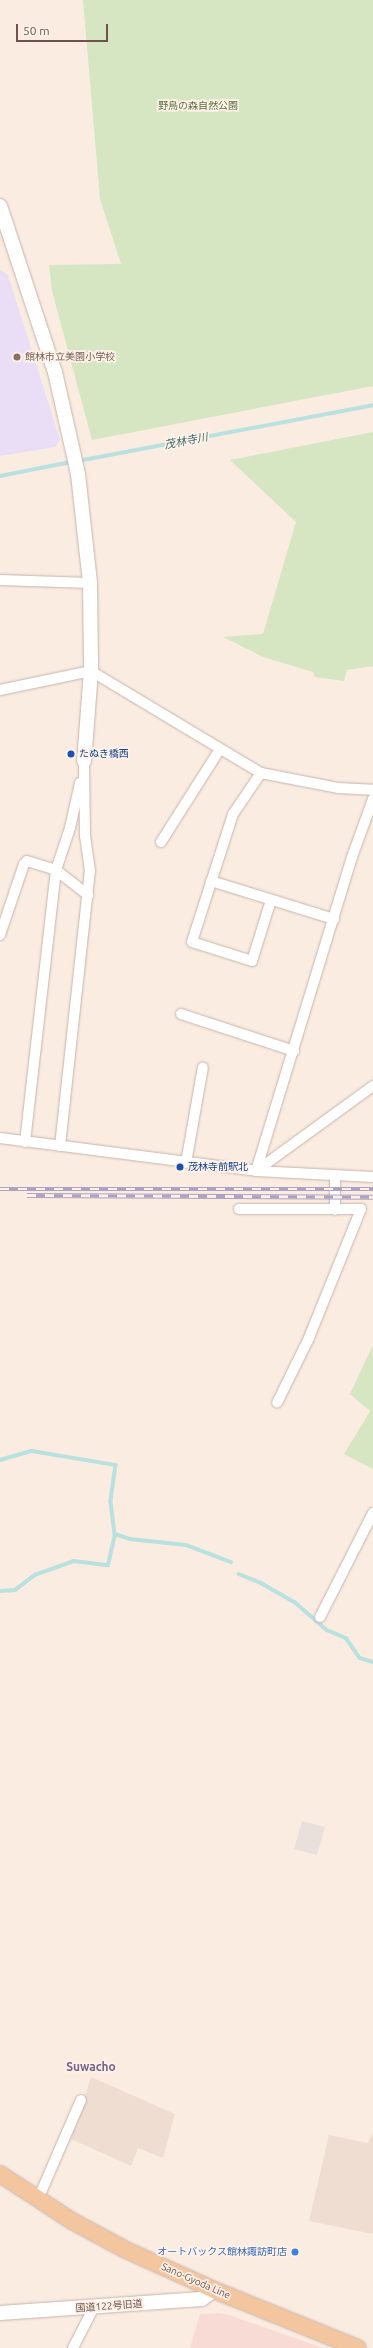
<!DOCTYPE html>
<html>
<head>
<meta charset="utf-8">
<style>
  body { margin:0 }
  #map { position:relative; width:373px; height:2348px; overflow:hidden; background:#faece1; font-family:Ubuntu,"Noto Sans JP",sans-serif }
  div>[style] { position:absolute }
  .residential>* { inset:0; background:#f0ddd1 }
  .commercial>* { inset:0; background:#f9dbd6 }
  .industrial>* { inset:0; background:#e9e0dc }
  .education>* { inset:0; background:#e9def6 }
  .green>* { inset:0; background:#d6e5c2 }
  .stream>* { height:3.5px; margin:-1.75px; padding:0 1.75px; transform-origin:1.75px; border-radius:1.75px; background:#b8e1e0 }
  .roads { filter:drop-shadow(0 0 1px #c9b3aa) drop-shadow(0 0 1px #c9b3aa) }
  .street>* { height:10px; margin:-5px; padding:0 5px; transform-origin:5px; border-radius:5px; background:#fff }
  .secondary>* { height:14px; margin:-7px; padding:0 7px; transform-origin:7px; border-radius:7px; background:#fff }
  .primary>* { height:16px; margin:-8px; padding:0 8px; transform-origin:8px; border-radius:8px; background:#f3c69f }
  .rail>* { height:4.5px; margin-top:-2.25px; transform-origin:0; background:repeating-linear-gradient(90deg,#fdf1e7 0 9px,#aea2c1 0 18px); box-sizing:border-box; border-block:1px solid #aea2c1 }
  .dots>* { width:11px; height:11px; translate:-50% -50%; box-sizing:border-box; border:2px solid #fdf1e7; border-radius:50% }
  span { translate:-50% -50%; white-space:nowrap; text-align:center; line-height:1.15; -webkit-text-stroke:3.5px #fdf1e7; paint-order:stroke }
  .park-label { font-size:10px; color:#5a7344 }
  .education-label { font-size:10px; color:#785e54 }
  .left { translate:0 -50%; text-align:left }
  .transit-label { font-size:10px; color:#164399 }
  .shop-label { font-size:10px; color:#366cbe }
  .right { translate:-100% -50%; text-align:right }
  .street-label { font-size:10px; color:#6e524b }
  .water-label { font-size:11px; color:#407273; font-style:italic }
  .quarter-label { font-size:12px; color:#77638b; font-weight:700 }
  .scale { position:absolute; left:16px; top:24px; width:92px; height:18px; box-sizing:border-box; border:2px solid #6e524b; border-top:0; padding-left:5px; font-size:12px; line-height:14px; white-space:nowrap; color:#6e524b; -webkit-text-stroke:3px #fdf1e7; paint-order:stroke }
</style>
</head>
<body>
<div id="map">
  <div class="residential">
    <div style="clip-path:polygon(91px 2077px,175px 2114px,163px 2158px,138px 2148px,131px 2166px,71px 2139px)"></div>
    <div style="clip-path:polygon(329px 2135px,368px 2143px,371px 2135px,373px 2136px,373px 2234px,309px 2221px)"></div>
  </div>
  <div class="commercial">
    <div style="clip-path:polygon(218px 2313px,226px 2314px,323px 2348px,190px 2348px,200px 2314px)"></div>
  </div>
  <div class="industrial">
    <div style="clip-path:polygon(302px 1821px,325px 1827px,317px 1855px,294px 1849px)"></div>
  </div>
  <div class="education">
    <div style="clip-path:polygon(0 270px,8px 275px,60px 440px,55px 447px,0 456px)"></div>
  </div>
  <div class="green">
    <div style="clip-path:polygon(83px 0,373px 0,373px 386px,92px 440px,52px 291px,49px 265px,121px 264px,100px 199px)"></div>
    <div style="clip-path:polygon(373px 432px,373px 666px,347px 670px,344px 681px,315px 677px,313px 672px,263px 657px,223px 637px,263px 634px,296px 522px,230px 460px)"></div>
    <div style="clip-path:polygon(373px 1345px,373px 1469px,344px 1454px,370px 1411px,350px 1394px)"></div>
  </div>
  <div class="stream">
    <div style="left:78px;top:461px;width:300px;rotate:-10.7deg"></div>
    <div style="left:0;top:476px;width:72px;rotate:-11.2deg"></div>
    <div style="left:0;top:1460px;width:33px;rotate:-16deg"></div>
    <div style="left:32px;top:1451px;width:85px;rotate:9.5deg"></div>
    <div style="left:116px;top:1465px;width:37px;rotate:98deg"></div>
    <div style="left:111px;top:1502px;width:32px;rotate:83deg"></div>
    <div style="left:115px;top:1534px;width:16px;rotate:18deg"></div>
    <div style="left:130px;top:1539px;width:56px;rotate:6.1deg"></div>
    <div style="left:186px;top:1545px;width:48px;rotate:20.7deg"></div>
    <div style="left:239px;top:1574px;width:24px;rotate:22deg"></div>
    <div style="left:261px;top:1583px;width:40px;rotate:29.7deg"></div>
    <div style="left:296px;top:1603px;width:41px;rotate:41.1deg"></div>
    <div style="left:327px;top:1630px;width:21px;rotate:23deg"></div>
    <div style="left:346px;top:1638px;width:24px;rotate:55deg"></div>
    <div style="left:360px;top:1658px;width:14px;rotate:17deg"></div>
    <div style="left:0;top:1591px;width:15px;rotate:-4deg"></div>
    <div style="left:15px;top:1590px;width:25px;rotate:-37deg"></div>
    <div style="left:35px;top:1575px;width:41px;rotate:-19.7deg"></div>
    <div style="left:74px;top:1561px;width:34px;rotate:7deg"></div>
    <div style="left:108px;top:1565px;width:32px;rotate:-77deg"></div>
  </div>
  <div class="roads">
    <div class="street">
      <div style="left:0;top:580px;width:90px;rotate:1.9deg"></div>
      <div style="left:0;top:690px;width:93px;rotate:-11.8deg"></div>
      <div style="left:91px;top:671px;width:198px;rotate:31deg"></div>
      <div style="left:261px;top:773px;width:78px;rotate:11deg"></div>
      <div style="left:338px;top:788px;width:35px;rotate:3deg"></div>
      <div style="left:261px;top:773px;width:50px;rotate:124.3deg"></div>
      <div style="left:233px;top:814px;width:134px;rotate:107.8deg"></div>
      <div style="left:192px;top:942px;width:63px;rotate:17.6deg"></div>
      <div style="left:252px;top:961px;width:64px;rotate:-72.7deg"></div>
      <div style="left:161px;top:842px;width:110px;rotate:-57.6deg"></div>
      <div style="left:211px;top:881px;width:129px;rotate:17.2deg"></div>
      <div style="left:0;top:935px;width:75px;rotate:-71.3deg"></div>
      <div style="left:24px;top:864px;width:4px;rotate:-45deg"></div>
      <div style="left:27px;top:861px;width:30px;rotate:17deg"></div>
      <div style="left:56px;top:870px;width:41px;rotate:38deg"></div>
      <div style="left:181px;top:1014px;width:119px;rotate:18.1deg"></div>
      <div style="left:0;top:1138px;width:258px;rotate:7.3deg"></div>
      <div style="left:256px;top:1171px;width:117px;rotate:2.9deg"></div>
      <div style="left:25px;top:1142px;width:274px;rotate:-83.5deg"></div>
      <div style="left:56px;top:870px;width:44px;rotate:-71.6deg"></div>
      <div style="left:70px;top:828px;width:46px;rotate:-77.5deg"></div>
      <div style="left:60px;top:1146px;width:277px;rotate:-83.8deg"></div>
      <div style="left:90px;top:871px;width:35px;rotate:-98deg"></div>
      <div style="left:85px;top:836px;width:75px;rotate:-90.8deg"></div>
      <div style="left:186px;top:1163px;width:97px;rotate:-80deg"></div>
      <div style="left:256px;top:1171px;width:328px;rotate:-73deg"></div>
      <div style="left:352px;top:857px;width:62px;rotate:-70.1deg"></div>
      <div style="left:256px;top:1171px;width:145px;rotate:-36deg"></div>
      <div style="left:335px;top:1176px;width:34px;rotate:90deg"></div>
      <div style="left:239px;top:1209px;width:122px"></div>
      <div style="left:361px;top:1209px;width:139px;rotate:112deg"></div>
      <div style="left:309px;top:1338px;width:72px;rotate:116.2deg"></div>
      <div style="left:320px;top:1617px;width:117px;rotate:-63deg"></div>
      <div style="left:35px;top:2197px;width:10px;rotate:-45deg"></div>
      <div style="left:42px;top:2190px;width:98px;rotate:-66.6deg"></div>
      <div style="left:73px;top:2348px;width:46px;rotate:-62.9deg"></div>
    </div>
    <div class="secondary">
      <div style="left:0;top:206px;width:175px;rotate:71.7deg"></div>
      <div style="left:55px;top:372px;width:105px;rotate:77.3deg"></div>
      <div style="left:78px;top:474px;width:110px;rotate:83.7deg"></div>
      <div style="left:90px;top:583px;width:88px;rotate:89.3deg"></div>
      <div style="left:91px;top:671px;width:90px;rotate:94.4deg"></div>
      <div style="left:0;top:2313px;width:202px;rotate:-4deg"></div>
      <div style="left:202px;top:2299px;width:15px;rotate:-37deg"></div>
    </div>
    <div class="primary">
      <div style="left:0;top:2174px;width:86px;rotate:33.1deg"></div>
      <div style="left:72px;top:2221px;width:61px;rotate:28.2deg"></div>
      <div style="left:126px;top:2250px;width:97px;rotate:24.4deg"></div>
      <div style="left:214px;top:2290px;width:155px;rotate:21.9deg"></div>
    </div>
  </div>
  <div class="rail">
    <div style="left:0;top:1189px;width:373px"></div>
    <div style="left:27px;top:1195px;width:346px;rotate:0.3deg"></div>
  </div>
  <div class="dots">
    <div style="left:17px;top:357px;background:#8d6e63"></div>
    <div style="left:71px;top:754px;background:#1a4fb4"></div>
    <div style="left:180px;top:1167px;background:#1a4fb4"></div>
    <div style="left:295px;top:2252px;background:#3f7fe0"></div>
  </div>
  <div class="park-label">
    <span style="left:198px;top:106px">野鳥の森自然公園</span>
  </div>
  <div class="education-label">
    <span class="left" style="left:25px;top:357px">館林市立美園小学校</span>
  </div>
  <div class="transit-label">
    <span class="left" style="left:79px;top:754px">たぬき橋西</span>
    <span class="left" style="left:188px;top:1167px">茂林寺前駅北</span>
  </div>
  <div class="shop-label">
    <span class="right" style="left:287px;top:2252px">オートバックス館林諏訪町店</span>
  </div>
  <div class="street-label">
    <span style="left:196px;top:2281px;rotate:24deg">Sano-Gyoda Line</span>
    <span style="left:109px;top:2306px;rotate:-4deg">国道122号旧道</span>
  </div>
  <div class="water-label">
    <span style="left:186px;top:441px;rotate:-11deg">茂林寺川</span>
  </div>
  <div class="quarter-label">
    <span style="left:91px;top:2067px">Suwacho</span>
  </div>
  <div class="scale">50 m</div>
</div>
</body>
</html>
